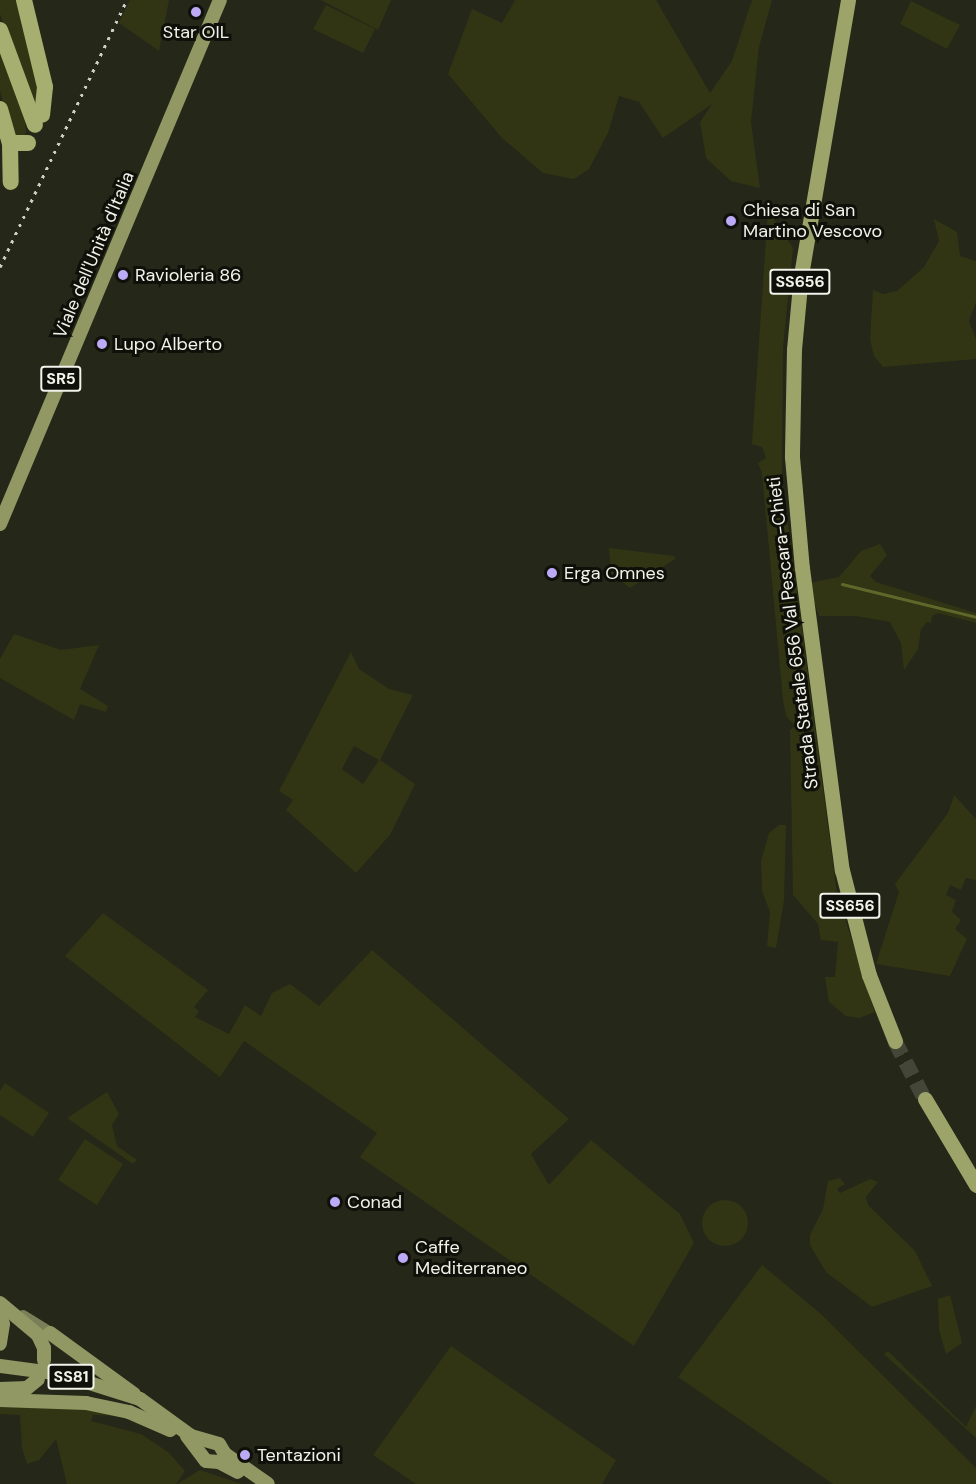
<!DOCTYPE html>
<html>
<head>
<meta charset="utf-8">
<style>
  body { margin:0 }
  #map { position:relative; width:976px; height:1484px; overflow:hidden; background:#252719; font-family:"DM Sans",sans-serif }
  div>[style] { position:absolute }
  .green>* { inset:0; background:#313514 }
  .round { border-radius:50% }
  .stream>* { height:3px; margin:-1.5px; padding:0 1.5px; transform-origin:1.5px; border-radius:1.5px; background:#60672a }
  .trunk-tunnel>* { height:15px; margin-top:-7.5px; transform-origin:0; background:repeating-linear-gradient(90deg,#444638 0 15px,transparent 0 23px) }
  .secondary>* { height:12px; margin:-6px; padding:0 6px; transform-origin:6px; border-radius:6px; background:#7a7f58 }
  .primary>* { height:14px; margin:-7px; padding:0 7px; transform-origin:7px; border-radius:7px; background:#919864 }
  .trunk>* { height:15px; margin:-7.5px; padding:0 7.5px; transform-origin:7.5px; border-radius:7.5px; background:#9ca46a }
  .motorway>* { height:16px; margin:-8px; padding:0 8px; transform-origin:8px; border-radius:8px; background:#a6af70 }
  .rail>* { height:3px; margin-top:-1.5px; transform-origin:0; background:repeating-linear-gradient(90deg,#cecfc6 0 3px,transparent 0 9px) }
  .dots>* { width:16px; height:16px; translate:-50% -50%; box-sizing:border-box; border:3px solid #0f1009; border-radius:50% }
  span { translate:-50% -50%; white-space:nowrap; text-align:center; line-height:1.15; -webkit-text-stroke:6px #0f1009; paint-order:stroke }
  .shield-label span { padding:2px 4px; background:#0f1009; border:2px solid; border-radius:4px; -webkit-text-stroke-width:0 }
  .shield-label { font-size:16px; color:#f2f3ea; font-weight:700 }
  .poi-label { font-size:18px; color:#f2f3ea }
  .left { translate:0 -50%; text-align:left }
  .street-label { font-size:18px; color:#f2f3ea }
</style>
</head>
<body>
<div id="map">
  <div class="green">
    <div style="clip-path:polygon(0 0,18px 0,41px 104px,31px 102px,0 14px)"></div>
    <div style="clip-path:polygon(130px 0,169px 0,159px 51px,119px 23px)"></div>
    <div style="clip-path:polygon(321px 0,391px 0,378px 30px)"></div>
    <div style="clip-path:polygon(515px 0,656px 0,710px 93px,732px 61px,752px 0,772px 0,759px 47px,751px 122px,760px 188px,731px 181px,706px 158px,700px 122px,712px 104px,663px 138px,639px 102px,619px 96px,608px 133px,589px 169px,574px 179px,543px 173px,502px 138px,448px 74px,472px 9px,502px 23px)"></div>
    <div style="clip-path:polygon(911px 1px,960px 25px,947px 49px,900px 24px)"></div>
    <div style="clip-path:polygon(326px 5px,375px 29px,363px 53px,313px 29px)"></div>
    <div style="clip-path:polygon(0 48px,25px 119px,26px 133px,21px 139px,12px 134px,0 91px)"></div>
    <div style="clip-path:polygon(768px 210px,793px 248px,783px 348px,782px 478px,837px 894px,875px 1012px,859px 1018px,846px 1016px,829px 1002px,825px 977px,835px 977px,838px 942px,821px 940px,818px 924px,793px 895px,790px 730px,795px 726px,786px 716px,783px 700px,762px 473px,758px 463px,766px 458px,762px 447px,752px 444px)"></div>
    <div style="clip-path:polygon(934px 219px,957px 232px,960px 256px,976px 261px,976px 302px,969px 321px,976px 339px,976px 359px,883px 367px,874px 356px,870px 339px,873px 290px,883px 294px,897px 291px,924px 267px,939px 241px)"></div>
    <div style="clip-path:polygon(880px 544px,887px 555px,870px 576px,876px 582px,976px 613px,976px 623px,938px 613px,932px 616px,931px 623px,927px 622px,921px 629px,918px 649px,904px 670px,901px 643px,890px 622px,856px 616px,819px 616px,808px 583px,839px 577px,861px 551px)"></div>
    <div style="clip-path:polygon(609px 548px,675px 556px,675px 559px,630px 588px,611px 573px)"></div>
    <div style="clip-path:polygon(14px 634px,61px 650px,99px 645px,80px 689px,108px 706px,106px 712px,80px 704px,74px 720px,0 678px,0 659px)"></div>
    <div style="clip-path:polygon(evenodd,351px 652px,359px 669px,389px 689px,413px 695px,380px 760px,415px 784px,390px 835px,356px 873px,286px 810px,293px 800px,279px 791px,351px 652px,354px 746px,379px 760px,363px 784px,342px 769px,354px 746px)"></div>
    <div style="clip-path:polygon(954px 795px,976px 819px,976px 880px,966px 878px,961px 890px,950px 885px,946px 895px,956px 900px,952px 912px,961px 920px,955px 929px,967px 939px,955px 965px,950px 976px,876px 964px,899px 892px,895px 884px,948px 813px)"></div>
    <div style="clip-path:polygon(779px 825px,786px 825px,784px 900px,776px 948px,767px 946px,770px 912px,762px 891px,761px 861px,769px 833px)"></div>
    <div style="clip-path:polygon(103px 913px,208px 990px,194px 1007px,199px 1011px,195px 1017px,229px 1034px,245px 1005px,261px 1016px,272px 993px,290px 984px,319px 1006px,372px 950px,569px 1119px,531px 1154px,549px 1185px,591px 1140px,680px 1214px,694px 1243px,634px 1346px,360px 1157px,377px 1133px,244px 1041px,220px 1077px,65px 956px)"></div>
    <div style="clip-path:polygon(5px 1083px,49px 1113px,33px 1137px,0 1115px,0 1091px)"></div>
    <div style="clip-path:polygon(107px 1092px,119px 1114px,112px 1125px,117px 1146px,137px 1160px,133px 1164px,67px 1118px)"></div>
    <div style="clip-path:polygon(85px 1139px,123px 1164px,97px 1205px,58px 1180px)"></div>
    <div style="clip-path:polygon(840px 1178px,845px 1184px,837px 1189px,840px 1193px,870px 1179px,878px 1182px,866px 1197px,868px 1205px,915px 1251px,932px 1286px,872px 1307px,826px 1272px,810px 1245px,810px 1235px,823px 1209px,828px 1181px)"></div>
    <div class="round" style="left:702px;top:1200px;width:46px;height:46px"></div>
    <div style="clip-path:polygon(762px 1265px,821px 1314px,976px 1468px,976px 1484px,833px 1484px,678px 1377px)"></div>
    <div style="clip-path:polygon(950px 1295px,962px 1343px,946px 1354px,939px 1330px,938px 1299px)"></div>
    <div style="clip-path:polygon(451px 1346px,616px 1460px,602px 1484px,416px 1484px,373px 1455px)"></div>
    <div style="clip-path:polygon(888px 1351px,966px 1427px,976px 1406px,976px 1438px,884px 1354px)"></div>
    <div style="clip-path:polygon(0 1402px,52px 1403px,123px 1416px,93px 1415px,91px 1421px,141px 1434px,168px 1452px,185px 1471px,176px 1484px,67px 1484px,56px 1439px,39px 1460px,27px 1464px,22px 1448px,20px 1415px,0 1414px)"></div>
    <div style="clip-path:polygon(200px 1470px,242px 1484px,177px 1484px)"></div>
  </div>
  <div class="stream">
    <div style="left:842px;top:584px;width:138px;rotate:13.8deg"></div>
  </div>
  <div class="trunk-tunnel">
    <div style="left:895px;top:1041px;width:65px;rotate:62.7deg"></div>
  </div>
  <div class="secondary">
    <div style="left:23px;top:1316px;width:32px;rotate:32deg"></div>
  </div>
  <div class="primary">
    <div style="left:0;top:524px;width:568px;rotate:-67.23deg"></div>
    <div style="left:0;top:1303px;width:50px;rotate:40.1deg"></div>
    <div style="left:38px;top:1335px;width:14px;rotate:65deg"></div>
    <div style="left:44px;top:1348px;width:12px;rotate:90deg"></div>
    <div style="left:0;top:1315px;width:9px;rotate:72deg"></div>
    <div style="left:3px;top:1324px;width:20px;rotate:99deg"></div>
    <div style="left:50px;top:1333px;width:104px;rotate:36deg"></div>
    <div style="left:0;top:1366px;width:62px;rotate:7.5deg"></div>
    <div style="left:61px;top:1374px;width:83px;rotate:17.6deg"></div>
    <div style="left:140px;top:1399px;width:63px;rotate:36deg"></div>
    <div style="left:191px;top:1436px;width:29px;rotate:16deg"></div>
    <div style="left:219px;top:1444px;width:12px;rotate:59deg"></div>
    <div style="left:225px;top:1454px;width:52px;rotate:34.9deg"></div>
    <div style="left:0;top:1389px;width:27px;rotate:-2deg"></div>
    <div style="left:27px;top:1388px;width:14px;rotate:-39deg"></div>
    <div style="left:0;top:1400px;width:86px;rotate:2deg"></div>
    <div style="left:86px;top:1403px;width:44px;rotate:11.8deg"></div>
    <div style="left:129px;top:1412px;width:45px;rotate:23.7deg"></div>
    <div style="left:187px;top:1436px;width:31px;rotate:53deg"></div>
    <div style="left:206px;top:1461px;width:13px;rotate:4deg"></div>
    <div style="left:219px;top:1462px;width:21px;rotate:28deg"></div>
  </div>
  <div class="trunk">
    <div style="left:848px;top:0;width:278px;rotate:99.7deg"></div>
    <div style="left:801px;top:274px;width:75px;rotate:95.3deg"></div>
    <div style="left:794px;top:349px;width:108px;rotate:91.1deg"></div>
    <div style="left:792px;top:457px;width:111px;rotate:84.9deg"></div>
    <div style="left:802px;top:568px;width:305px;rotate:82.5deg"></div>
    <div style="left:842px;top:870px;width:108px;rotate:75.6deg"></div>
    <div style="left:869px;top:975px;width:71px;rotate:68.5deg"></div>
    <div style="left:925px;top:1099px;width:100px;rotate:59.3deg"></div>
  </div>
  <div class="motorway">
    <div style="left:24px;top:0;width:89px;rotate:76.4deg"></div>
    <div style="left:45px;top:87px;width:28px;rotate:96deg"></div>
    <div style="left:0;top:30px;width:101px;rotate:69.8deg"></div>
    <div style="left:0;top:109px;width:35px;rotate:74deg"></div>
    <div style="left:10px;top:143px;width:39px;rotate:89deg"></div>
    <div style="left:10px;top:143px;width:18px"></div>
  </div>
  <div class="rail">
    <div style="left:0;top:267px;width:296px;rotate:-64.6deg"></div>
  </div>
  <div class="dots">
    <div style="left:196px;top:12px;background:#bcaaf6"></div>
    <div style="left:731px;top:221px;background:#bcaaf6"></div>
    <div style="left:123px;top:275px;background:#bcaaf6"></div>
    <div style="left:102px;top:344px;background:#bcaaf6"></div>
    <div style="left:552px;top:573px;background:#bcaaf6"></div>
    <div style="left:335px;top:1202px;background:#bcaaf6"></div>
    <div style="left:403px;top:1258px;background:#bcaaf6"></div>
    <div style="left:245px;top:1455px;background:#bcaaf6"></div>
  </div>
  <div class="shield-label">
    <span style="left:800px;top:282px">SS656</span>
    <span style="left:61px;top:379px">SR5</span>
    <span style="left:850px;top:906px">SS656</span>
    <span style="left:71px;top:1377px">SS81</span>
  </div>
  <div class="poi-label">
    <span style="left:196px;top:32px">Star OIL</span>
    <span class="left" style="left:743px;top:221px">Chiesa di San<br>Martino Vescovo</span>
    <span class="left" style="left:135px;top:275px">Ravioleria 86</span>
    <span class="left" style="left:114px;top:344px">Lupo Alberto</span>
    <span class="left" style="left:564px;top:573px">Erga Omnes</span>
    <span class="left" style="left:347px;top:1202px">Conad</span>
    <span class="left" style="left:415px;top:1258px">Caffe<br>Mediterraneo</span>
    <span class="left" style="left:257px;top:1455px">Tentazioni</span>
  </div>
  <div class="street-label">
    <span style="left:94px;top:255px;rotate:-67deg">Viale dell'Unità d'Italia</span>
    <span style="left:793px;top:633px;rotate:-97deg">Strada Statale 656 Val Pescara-Chieti</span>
  </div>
</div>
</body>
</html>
